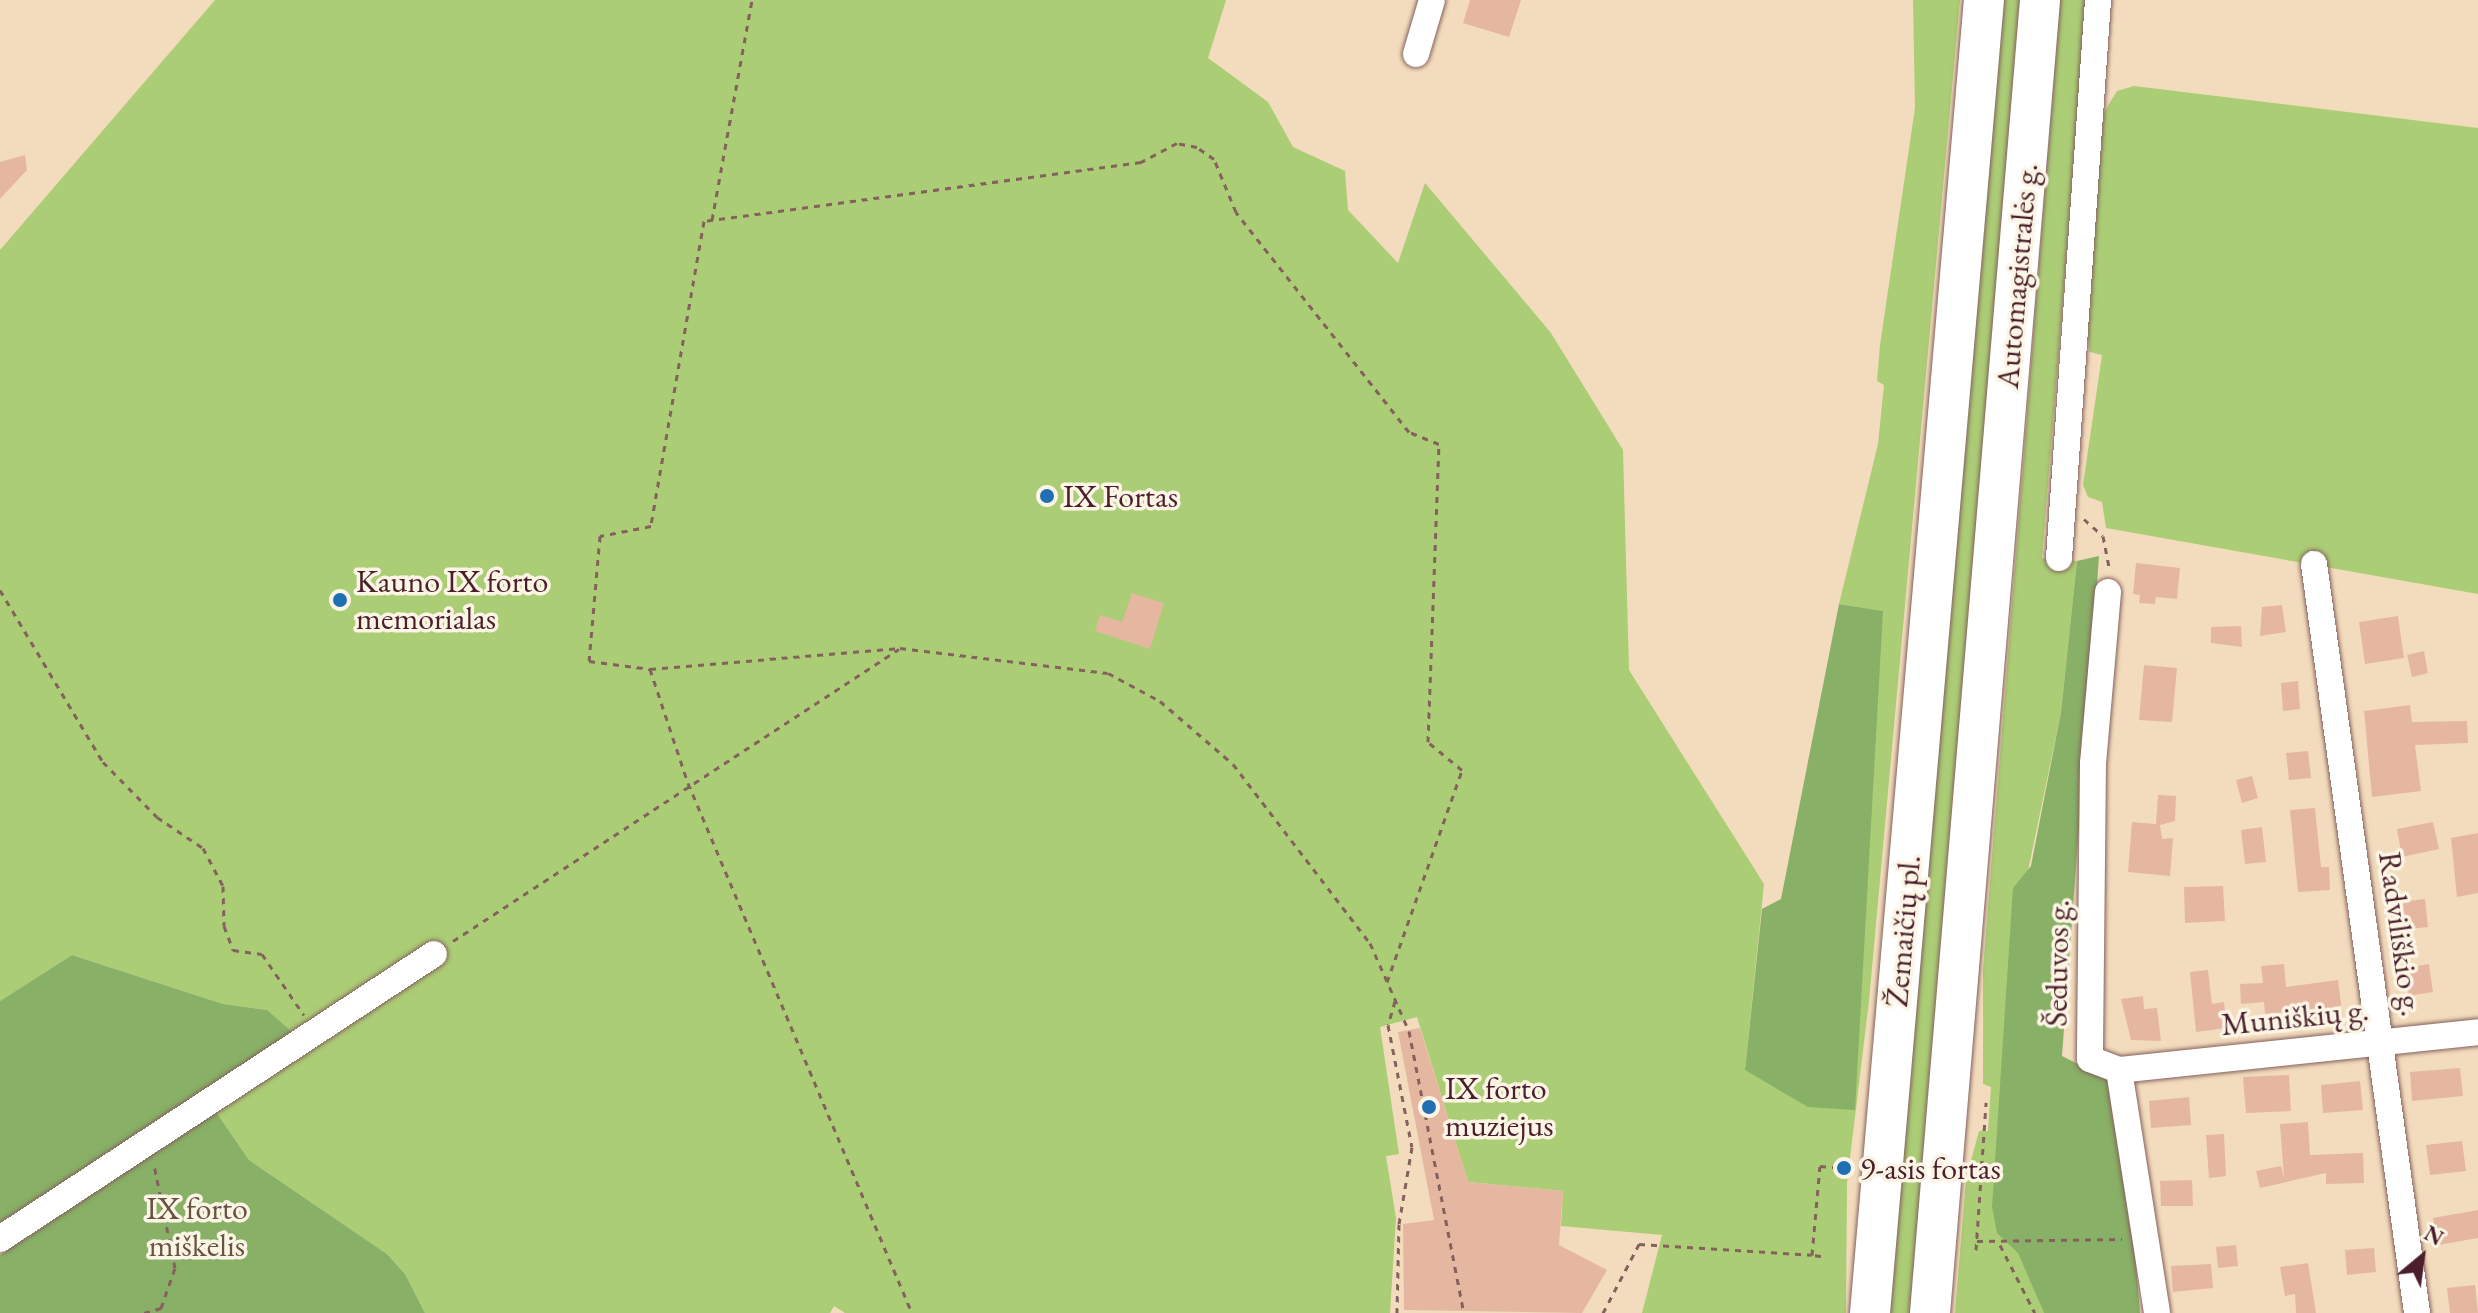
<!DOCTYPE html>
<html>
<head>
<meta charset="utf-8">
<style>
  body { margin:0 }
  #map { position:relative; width:2478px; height:1313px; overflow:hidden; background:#f3dcbd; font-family:"EB Garamond",serif }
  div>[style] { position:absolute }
  .green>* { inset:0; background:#abcd75 }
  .forest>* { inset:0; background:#88b066 }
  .building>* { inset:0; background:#e5b7a1 }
  .path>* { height:3px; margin-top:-1.5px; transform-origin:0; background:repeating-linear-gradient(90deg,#85615e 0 6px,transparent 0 12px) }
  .roads { filter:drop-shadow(0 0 2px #85615e) drop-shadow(0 0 2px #85615e) }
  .minor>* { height:26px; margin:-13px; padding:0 13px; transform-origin:13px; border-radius:13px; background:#fff }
  .highway>* { height:40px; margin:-20px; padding:0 20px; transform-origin:20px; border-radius:20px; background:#fff }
  .dots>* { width:22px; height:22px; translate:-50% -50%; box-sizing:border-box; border:4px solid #fcf5e5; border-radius:50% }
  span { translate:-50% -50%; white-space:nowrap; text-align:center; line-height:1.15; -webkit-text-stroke:7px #fcf5e5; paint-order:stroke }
  .street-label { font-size:32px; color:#4a1f2b }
  .poi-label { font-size:32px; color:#4a1f2b }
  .left { translate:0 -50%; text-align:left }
  .park-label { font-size:32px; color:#675341 }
  .north { position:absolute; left:2382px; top:1217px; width:80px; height:80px; -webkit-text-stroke:6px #fcf5e5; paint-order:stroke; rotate:29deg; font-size:22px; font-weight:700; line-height:32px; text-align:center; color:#4a1f2b }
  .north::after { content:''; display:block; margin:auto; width:28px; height:36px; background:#4a1f2b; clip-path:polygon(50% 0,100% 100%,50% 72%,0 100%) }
</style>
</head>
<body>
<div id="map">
  <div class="green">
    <div style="clip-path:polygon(215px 0,1226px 0,1208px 58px,1268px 102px,1293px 147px,1345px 171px,1348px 210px,1398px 263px,1425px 183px,1551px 333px,1623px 450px,1629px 670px,1764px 884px,1745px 1070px,1882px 611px,1839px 604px,1878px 444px,1884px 385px,1877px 381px,1880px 345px,1915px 108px,1913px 0,1960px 0,1869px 1001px,1847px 1183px,1846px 1313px,1642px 1313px,1662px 1235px,1561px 1226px,1563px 1191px,1468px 1182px,1417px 1017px,1380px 1027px,1399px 1154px,1386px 1156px,1396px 1218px,1390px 1313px,845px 1313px,834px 1306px,830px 1313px,425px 1313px,405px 1274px,387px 1254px,249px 1160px,216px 1112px,267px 1010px,223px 1004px,72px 955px,0 1001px,0 250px)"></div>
    <div style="clip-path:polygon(1995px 0,2024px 0,1913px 1313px,1884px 1313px)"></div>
    <div style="clip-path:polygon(2060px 0,2087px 0,2042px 558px,2077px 561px,2061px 712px,2027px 876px,2018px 1252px,2044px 1313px,1955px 1313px,1966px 1179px,1979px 1131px,1988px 1131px,1991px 1087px,1983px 1084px,1983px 970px)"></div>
    <div style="clip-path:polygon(2134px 86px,2478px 128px,2478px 594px,2106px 528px,2102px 502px,2088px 497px,2083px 485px,2102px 355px,2090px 352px,2085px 317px,2103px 114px,2117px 91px)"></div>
  </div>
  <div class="forest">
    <div style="clip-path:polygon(2099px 556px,2062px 1056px,2121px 1086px,2140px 1313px,2044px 1313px,2018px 1253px,1997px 1233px,1992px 1207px,2013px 888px,2031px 866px,2061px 712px,2077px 561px)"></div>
    <div style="clip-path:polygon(1839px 604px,1883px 611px,1855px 1110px,1808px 1107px,1745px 1070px,1762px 909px,1781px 899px)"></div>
    <div style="clip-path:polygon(72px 955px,223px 1004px,267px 1010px,293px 1033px,0 1227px,0 1001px)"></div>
    <div style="clip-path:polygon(216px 1112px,249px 1160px,387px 1254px,405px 1274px,425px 1313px,0 1313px,0 1255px)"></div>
  </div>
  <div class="building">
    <div style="clip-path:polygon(1470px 0,1521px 0,1509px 37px,1463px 23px)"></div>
    <div style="clip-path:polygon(25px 155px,27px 170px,0 199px,0 162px)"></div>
    <div style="clip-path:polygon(2136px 563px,2180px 568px,2177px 599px,2156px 597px,2155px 604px,2139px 603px,2140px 595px,2133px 594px)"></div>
    <div style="clip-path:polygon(1132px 593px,1164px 603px,1150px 649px,1095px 631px,1100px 615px,1122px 622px)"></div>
    <div style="clip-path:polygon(2282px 605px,2286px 632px,2260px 636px,2262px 607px)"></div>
    <div style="clip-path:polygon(2398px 616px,2404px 658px,2365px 664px,2359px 622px)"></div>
    <div style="clip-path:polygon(2241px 626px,2242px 647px,2211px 643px,2211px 627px)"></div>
    <div style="clip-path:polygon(2424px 651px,2428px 673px,2412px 677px,2407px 655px)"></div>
    <div style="clip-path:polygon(2144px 665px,2177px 668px,2172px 722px,2139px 720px)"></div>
    <div style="clip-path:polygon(2298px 681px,2300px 709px,2283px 711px,2281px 683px)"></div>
    <div style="clip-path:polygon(2410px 705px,2412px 722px,2467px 721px,2468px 743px,2415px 745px,2421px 791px,2372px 797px,2364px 711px)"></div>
    <div style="clip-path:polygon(2308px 751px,2311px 778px,2289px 780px,2286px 753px)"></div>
    <div style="clip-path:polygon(2252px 776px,2258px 798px,2242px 803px,2236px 780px)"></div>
    <div style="clip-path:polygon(2158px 795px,2176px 796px,2175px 821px,2160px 825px,2162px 839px,2173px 838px,2170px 876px,2128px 872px,2132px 822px,2156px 824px)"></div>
    <div style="clip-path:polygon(2315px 808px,2321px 867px,2329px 867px,2330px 890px,2298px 892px,2290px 810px)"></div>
    <div style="clip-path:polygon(2433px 822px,2439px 849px,2402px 857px,2397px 829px)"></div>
    <div style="clip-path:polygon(2262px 827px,2266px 862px,2245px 864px,2241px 830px)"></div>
    <div style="clip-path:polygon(2478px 833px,2478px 893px,2457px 897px,2451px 838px)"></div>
    <div style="clip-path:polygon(2223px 886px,2225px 921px,2185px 923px,2184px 887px)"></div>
    <div style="clip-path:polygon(2425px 899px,2428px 927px,2392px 931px,2389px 903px)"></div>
    <div style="clip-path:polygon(2284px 964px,2286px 987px,2338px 980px,2343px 1019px,2315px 1022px,2313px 1010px,2265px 1014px,2264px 1002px,2241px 1004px,2240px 984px,2263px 983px,2261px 966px)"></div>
    <div style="clip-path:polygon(2429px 964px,2433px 992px,2408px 996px,2405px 968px)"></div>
    <div style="clip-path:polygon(2208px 970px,2212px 1004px,2224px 1002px,2227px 1028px,2196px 1032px,2190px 972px)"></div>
    <div style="clip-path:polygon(2143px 996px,2144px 1009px,2157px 1008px,2161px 1041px,2131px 1040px,2121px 999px)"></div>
    <div style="clip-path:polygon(1420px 1028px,1468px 1182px,1563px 1191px,1559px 1245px,1607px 1270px,1582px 1313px,1404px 1310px,1403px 1224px,1434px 1220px,1398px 1032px)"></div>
    <div style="clip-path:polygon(2460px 1068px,2463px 1096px,2412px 1101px,2410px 1072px)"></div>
    <div style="clip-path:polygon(2289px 1075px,2291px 1111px,2246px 1113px,2243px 1077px)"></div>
    <div style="clip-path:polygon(2360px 1081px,2363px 1110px,2323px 1113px,2321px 1085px)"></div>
    <div style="clip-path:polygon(2189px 1097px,2191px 1125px,2151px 1128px,2149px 1101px)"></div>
    <div style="clip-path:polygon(2308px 1122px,2310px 1155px,2363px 1153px,2364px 1183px,2326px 1184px,2326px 1173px,2260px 1188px,2256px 1171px,2281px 1166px,2284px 1179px,2280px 1124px)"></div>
    <div style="clip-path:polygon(2224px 1134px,2226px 1176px,2209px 1178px,2206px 1135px)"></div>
    <div style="clip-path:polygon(2462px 1141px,2466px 1171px,2430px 1175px,2426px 1145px)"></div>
    <div style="clip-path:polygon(2192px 1180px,2193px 1206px,2161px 1206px,2160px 1181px)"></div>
    <div style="clip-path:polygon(2478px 1210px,2478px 1238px,2438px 1245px,2433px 1218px)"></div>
    <div style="clip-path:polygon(2236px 1245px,2238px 1266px,2218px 1268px,2216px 1247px)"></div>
    <div style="clip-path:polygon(2374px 1248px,2376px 1272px,2347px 1275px,2345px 1250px)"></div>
    <div style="clip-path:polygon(2308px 1263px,2316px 1313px,2296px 1313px,2295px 1294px,2285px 1296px,2280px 1267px)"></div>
    <div style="clip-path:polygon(2211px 1264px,2213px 1288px,2173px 1292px,2171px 1266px)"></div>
    <div style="clip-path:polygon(2475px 1285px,2478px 1313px,2450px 1313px,2447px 1288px)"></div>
  </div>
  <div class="path">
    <div style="left:712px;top:220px;width:224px;rotate:-79.7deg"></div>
    <div style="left:2084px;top:519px;width:25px;rotate:42deg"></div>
    <div style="left:2103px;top:536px;width:33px;rotate:79deg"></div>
    <div style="left:0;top:590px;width:200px;rotate:59.1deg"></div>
    <div style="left:103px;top:762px;width:77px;rotate:45.5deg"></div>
    <div style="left:157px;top:817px;width:55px;rotate:34deg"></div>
    <div style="left:203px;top:848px;width:43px;rotate:62.2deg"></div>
    <div style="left:223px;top:886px;width:40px;rotate:88.6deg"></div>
    <div style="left:224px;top:926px;width:26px;rotate:69deg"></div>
    <div style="left:233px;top:950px;width:29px;rotate:8deg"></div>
    <div style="left:262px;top:954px;width:74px;rotate:55.5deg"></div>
    <div style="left:650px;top:669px;width:120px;rotate:71.6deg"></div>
    <div style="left:688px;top:783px;width:575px;rotate:67.09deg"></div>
    <div style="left:453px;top:941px;width:533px;rotate:-33.21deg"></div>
    <div style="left:1387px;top:982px;width:225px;rotate:-70.5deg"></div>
    <div style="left:1462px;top:770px;width:44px;rotate:-140.5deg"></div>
    <div style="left:1428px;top:742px;width:298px;rotate:-87.9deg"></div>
    <div style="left:1439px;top:444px;width:32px;rotate:-158deg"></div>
    <div style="left:1409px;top:432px;width:280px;rotate:-128.2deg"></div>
    <div style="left:1236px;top:212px;width:57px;rotate:-112.5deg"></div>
    <div style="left:1214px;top:159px;width:21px;rotate:-145deg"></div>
    <div style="left:1197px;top:147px;width:20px;rotate:-169deg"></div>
    <div style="left:1177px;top:143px;width:41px;rotate:152.2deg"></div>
    <div style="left:1141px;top:162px;width:441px;rotate:172.3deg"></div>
    <div style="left:704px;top:221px;width:310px;rotate:99.9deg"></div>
    <div style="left:651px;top:526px;width:52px;rotate:168.9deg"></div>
    <div style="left:600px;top:536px;width:125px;rotate:95deg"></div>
    <div style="left:589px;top:661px;width:62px;rotate:7.5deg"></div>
    <div style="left:650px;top:669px;width:251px;rotate:-4.8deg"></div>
    <div style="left:900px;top:648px;width:209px;rotate:6.9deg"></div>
    <div style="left:1108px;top:673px;width:59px;rotate:28.3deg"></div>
    <div style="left:1160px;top:701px;width:96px;rotate:40.8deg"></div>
    <div style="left:1233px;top:764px;width:225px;rotate:52.6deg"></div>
    <div style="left:1370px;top:943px;width:96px;rotate:66.1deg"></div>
    <div style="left:1409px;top:1031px;width:287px;rotate:79deg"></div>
    <div style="left:1395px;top:1001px;width:25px;rotate:106deg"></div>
    <div style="left:1388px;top:1025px;width:124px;rotate:78.9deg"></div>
    <div style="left:1412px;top:1147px;width:78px;rotate:99.6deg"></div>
    <div style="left:1399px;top:1224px;width:89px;rotate:91.3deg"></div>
    <div style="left:1977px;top:1241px;width:145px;rotate:-0.8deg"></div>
    <div style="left:2000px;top:1245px;width:76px;rotate:62.8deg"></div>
    <div style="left:1976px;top:1250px;width:148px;rotate:-86.1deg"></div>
    <div style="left:1821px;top:1256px;width:9px;rotate:-174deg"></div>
    <div style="left:1812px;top:1255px;width:89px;rotate:-84.9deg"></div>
    <div style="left:1820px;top:1166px;width:24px;rotate:5deg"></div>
    <div style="left:144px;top:1313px;width:18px;rotate:-16deg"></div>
    <div style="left:161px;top:1308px;width:42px;rotate:-70.7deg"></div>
    <div style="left:175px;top:1268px;width:105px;rotate:-101.5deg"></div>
    <div style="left:1603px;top:1313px;width:78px;rotate:-62.4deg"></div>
    <div style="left:1639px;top:1244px;width:173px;rotate:3.6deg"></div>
  </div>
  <div class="roads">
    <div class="minor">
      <div style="left:1416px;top:54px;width:56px;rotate:-73.5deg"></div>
      <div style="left:2059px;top:558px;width:559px;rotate:-86deg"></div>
      <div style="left:2314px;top:564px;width:756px;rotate:82.17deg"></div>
      <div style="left:2108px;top:592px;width:172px;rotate:95deg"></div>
      <div style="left:2093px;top:763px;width:296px;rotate:90.6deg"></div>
      <div style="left:2090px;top:1059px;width:31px;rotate:21deg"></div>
      <div style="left:2119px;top:1070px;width:361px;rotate:-6deg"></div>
      <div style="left:2119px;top:1070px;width:246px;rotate:81.1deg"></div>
      <div style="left:0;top:1239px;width:519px;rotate:-33.29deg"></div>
    </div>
    <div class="highway">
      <div style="left:1870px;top:1313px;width:1318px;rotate:-85.04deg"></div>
      <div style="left:1930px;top:1313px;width:1318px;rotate:-85.21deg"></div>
    </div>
  </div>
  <div class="dots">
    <div style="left:1047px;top:496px;background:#1f6fb2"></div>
    <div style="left:340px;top:600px;background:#1f6fb2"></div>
    <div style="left:1429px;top:1107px;background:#1f6fb2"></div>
    <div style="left:1844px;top:1168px;background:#1f6fb2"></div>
  </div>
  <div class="street-label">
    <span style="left:2017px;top:276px;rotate:-85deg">Automagistralės g.</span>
    <span style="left:1903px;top:931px;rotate:-85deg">Žemaičių pl.</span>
    <span style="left:2401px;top:934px;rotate:82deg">Radviliškio g.</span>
    <span style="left:2057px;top:963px;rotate:-89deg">Šeduvos g.</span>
    <span style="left:2295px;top:1017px;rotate:-6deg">Muniškių g.</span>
  </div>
  <div class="poi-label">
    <span class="left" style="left:1063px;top:496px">IX Fortas</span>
    <span class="left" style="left:356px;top:600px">Kauno IX forto<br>memorialas</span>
    <span class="left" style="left:1445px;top:1107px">IX forto<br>muziejus</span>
    <span class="left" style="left:1860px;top:1168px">9-asis fortas</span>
  </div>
  <div class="park-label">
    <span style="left:197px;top:1227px">IX forto<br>miškelis</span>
  </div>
  <div class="north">N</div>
</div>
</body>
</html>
